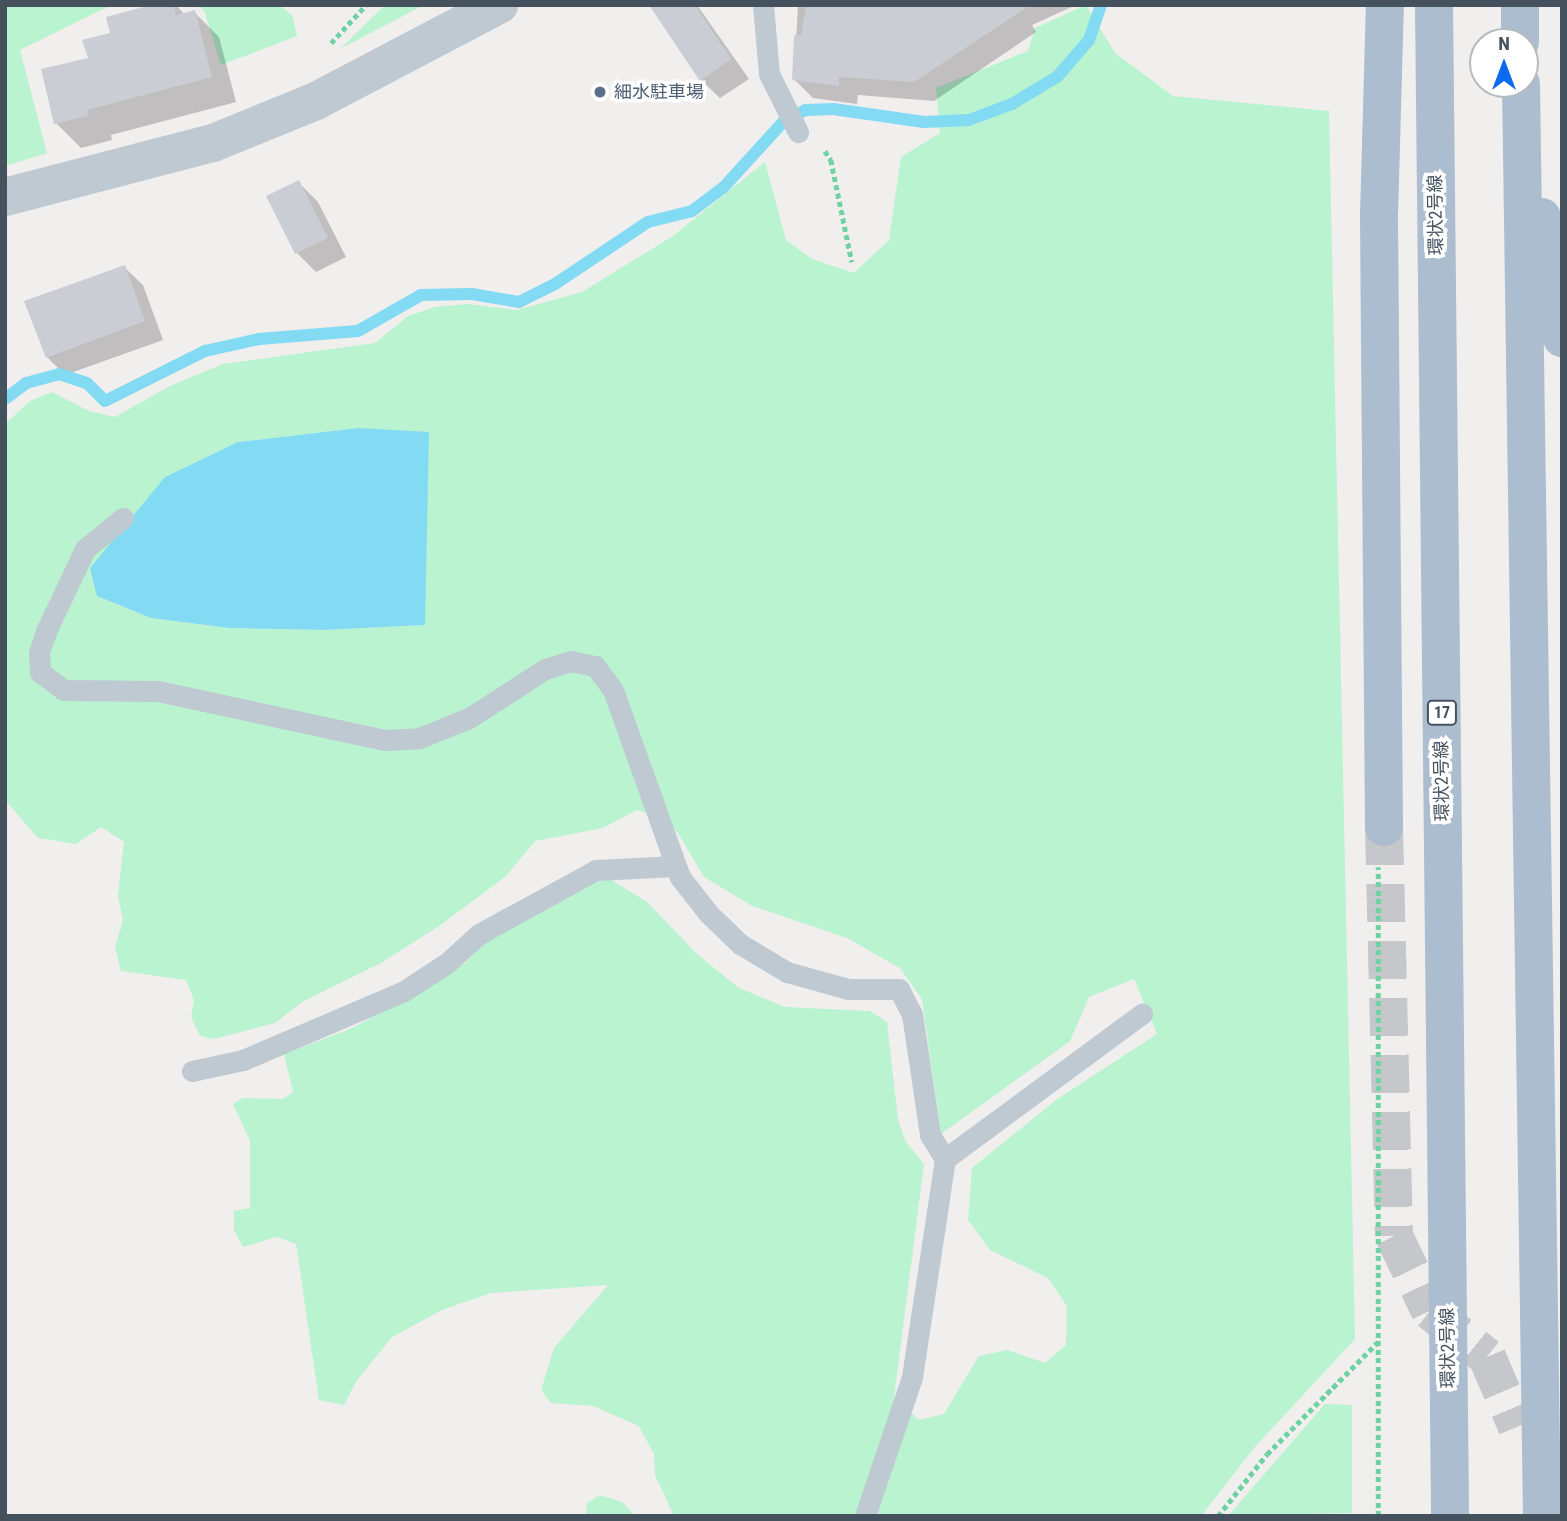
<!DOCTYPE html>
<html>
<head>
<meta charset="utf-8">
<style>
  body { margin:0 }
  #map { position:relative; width:1567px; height:1521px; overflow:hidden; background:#f1eeee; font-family:"Roboto Condensed","Noto Sans JP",sans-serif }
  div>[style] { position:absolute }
  .green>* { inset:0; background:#b9f3d0 }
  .water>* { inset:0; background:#82daf3 }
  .shadow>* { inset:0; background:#0003 }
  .stream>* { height:12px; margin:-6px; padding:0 6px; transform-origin:6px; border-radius:6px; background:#82daf3 }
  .building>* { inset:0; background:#cacdd4 }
  .primary-tunnel>* { height:38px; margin-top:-19px; transform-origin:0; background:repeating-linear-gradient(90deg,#c6c7ca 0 38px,transparent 0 57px) }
  .path>* { height:4.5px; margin-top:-2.25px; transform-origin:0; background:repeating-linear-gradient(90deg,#6ed3a3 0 5px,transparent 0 8.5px) }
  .lane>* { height:21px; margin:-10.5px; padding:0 10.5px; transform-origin:10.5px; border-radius:10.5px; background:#bec9d2 }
  .street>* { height:38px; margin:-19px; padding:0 19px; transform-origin:19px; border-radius:19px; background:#bec9d2 }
  .primary>* { height:38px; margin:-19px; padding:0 19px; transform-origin:19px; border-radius:19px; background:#acbdd0 }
  .dots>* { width:19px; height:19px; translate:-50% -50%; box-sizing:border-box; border:4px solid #fff; border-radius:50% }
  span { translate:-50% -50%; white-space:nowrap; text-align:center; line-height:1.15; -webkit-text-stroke:7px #fff; paint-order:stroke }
  .shield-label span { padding:2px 5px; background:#fff; border:2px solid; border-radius:5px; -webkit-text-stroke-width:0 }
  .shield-label { font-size:16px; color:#45525e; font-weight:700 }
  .service-label { font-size:18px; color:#4e5e75 }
  .left { translate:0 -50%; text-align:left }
  .street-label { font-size:18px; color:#45525e }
  .frame { position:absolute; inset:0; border:7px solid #45525e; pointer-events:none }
  .north { position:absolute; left:1469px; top:28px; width:70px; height:70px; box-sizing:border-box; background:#fff; border:2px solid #b5babf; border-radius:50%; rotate:0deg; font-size:19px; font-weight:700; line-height:28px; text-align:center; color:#45525e }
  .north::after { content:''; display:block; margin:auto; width:24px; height:32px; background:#0a6af0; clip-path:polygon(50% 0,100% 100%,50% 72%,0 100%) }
</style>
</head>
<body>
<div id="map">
  <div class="green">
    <div style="clip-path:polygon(5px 5px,122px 5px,105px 8px,20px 50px,47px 153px,5px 166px)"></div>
    <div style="clip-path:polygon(195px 5px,279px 5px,292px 15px,297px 36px,221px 65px,204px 10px)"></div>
    <div style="clip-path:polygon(385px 5px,424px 5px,340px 49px)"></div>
    <div style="clip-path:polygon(evenodd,1086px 5px,1115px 53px,1173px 96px,1329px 111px,1355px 1339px,1254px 1448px,1201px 1516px,674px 1516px,655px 1475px,654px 1454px,639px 1426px,593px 1406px,551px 1403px,541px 1390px,554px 1348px,608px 1285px,491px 1293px,442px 1310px,392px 1337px,357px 1380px,344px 1405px,319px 1400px,296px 1244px,277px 1237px,243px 1247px,234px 1230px,234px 1211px,250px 1208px,250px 1141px,233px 1104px,243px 1098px,283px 1099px,293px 1092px,284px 1054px,350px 1029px,405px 1000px,465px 963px,491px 935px,589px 884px,610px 879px,647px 902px,698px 955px,739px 988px,785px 1007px,870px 1011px,887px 1022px,898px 1120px,906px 1142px,924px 1164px,894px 1397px,919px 1420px,944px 1414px,979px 1356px,1007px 1350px,1045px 1363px,1066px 1345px,1067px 1306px,1048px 1278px,990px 1250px,968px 1220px,972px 1168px,1056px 1100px,1157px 1034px,1134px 979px,1089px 997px,1070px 1041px,941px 1134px,922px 999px,900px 968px,847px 938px,752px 906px,704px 877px,678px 833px,658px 816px,637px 810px,603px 828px,535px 841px,505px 877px,439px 926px,381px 963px,302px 1002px,275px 1023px,214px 1039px,200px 1036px,191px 1017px,194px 1000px,186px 980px,121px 971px,115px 947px,123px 920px,118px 896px,124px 842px,101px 827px,76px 844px,38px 838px,5px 800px,5px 424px,30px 401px,52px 392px,89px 411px,115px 417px,170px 386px,223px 364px,375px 343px,408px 316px,435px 307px,467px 304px,517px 310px,582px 292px,673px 236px,765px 162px,786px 240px,812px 259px,854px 273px,889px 240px,901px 157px,940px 133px,936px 88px,1028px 51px,1035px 28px,1086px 5px,358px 428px,425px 625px,324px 630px,229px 628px,151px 618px,97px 596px,165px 477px,238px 442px,358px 428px)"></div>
    <div style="clip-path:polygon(1325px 1404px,1352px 1405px,1352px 1513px,1228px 1516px)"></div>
    <div style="clip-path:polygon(600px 1495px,622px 1502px,635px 1516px,586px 1516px,587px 1503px)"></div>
  </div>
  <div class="water">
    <div style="clip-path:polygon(358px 428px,429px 432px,425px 625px,324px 630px,229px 628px,151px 618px,97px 596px,90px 568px,165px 477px,238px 442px)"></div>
  </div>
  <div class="shadow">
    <div style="clip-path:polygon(158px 5px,176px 5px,185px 15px,194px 12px,219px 37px,236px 102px,111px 135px,112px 140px,81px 148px,56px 123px,90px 59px,112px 34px)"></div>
    <div style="clip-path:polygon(669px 5px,697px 5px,749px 79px,720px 98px,701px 80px)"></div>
    <div style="clip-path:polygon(798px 5px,1076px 5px,1032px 25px,1036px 32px,934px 101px,858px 95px,857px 104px,813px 98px,794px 79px)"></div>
    <div style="clip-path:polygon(299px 183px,318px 202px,346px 257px,316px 272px,297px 253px,269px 197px)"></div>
    <div style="clip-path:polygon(124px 267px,143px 285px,163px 340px,65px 375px,47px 357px)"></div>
  </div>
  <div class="stream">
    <div style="left:5px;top:399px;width:26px;rotate:-37deg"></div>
    <div style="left:26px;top:383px;width:34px;rotate:-15deg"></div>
    <div style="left:59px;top:374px;width:29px;rotate:18deg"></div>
    <div style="left:87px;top:383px;width:25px;rotate:45deg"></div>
    <div style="left:105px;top:401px;width:112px;rotate:-26.6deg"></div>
    <div style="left:205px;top:351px;width:55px;rotate:-12.5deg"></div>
    <div style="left:259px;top:339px;width:99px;rotate:-4.6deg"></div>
    <div style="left:358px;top:331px;width:73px;rotate:-29.7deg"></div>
    <div style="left:421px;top:295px;width:51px;rotate:-1.1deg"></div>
    <div style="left:472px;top:294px;width:48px;rotate:9.7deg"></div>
    <div style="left:519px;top:302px;width:40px;rotate:-26.6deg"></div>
    <div style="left:555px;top:284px;width:112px;rotate:-33.7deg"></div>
    <div style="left:648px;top:222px;width:45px;rotate:-14deg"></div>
    <div style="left:692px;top:211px;width:39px;rotate:-37deg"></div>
    <div style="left:723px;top:188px;width:91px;rotate:-47.7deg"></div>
    <div style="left:784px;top:121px;width:25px;rotate:-27deg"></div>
    <div style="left:806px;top:110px;width:27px;rotate:-2deg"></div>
    <div style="left:833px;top:109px;width:92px;rotate:8.1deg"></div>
    <div style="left:924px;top:122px;width:45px;rotate:-2.5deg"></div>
    <div style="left:969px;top:120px;width:46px;rotate:-20.4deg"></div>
    <div style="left:1012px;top:104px;width:52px;rotate:-31deg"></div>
    <div style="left:1057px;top:77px;width:49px;rotate:-49.1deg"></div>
    <div style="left:1089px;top:40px;width:37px;rotate:-71deg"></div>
  </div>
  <div class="building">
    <div style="clip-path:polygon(151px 5px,174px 5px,176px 15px,195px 10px,212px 77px,87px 110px,88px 116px,54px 124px,41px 69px,88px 58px,82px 40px,110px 33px,106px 17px)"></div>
    <div style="clip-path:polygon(649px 5px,695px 5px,731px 59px,700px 81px)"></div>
    <div style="clip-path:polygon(806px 5px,1030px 5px,914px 82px,839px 77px,839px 86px,792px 80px,794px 35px,801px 35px)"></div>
    <div style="clip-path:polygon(299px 180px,328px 238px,295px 254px,266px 196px)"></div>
    <div style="clip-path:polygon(125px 265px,145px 321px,46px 358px,24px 301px)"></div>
  </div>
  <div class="primary-tunnel">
    <div style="left:1384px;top:827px;width:409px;rotate:88.6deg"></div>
    <div style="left:1394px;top:1236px;width:83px;rotate:64.4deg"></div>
    <div style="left:1430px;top:1311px;width:73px;rotate:38.9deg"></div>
    <div style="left:1487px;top:1357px;width:76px;rotate:66.8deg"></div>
  </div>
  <div class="path">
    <div style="left:331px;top:43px;width:52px;rotate:-47.4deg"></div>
    <div style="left:825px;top:151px;width:11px;rotate:56deg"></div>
    <div style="left:831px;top:160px;width:104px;rotate:78.4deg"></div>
    <div style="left:1218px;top:1516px;width:79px;rotate:-51.7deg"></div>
    <div style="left:1267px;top:1454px;width:158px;rotate:-45.3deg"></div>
    <div style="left:1378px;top:1516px;width:649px;rotate:-90deg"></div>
  </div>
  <div class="lane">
    <div style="left:763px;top:5px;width:69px;rotate:85deg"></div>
    <div style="left:769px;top:74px;width:65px;rotate:63.4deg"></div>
    <div style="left:123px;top:518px;width:49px;rotate:140.8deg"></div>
    <div style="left:85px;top:549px;width:89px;rotate:115.4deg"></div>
    <div style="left:47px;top:629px;width:24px;rotate:109deg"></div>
    <div style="left:39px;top:652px;width:20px;rotate:87deg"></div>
    <div style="left:40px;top:672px;width:30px;rotate:37deg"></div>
    <div style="left:64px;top:690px;width:94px;rotate:0.6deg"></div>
    <div style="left:158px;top:691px;width:232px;rotate:12.2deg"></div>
    <div style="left:385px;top:740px;width:34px;rotate:-3deg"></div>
    <div style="left:419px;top:738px;width:54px;rotate:-21.8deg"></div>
    <div style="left:469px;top:718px;width:90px;rotate:-32.8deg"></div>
    <div style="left:545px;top:669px;width:27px;rotate:-17deg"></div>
    <div style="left:571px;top:661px;width:25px;rotate:12deg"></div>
    <div style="left:595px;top:666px;width:30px;rotate:53deg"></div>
    <div style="left:613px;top:690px;width:199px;rotate:70.3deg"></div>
    <div style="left:680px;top:877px;width:46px;rotate:52.1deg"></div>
    <div style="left:708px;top:913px;width:45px;rotate:44.1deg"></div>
    <div style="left:740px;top:944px;width:55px;rotate:30.8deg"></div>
    <div style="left:787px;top:972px;width:63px;rotate:15.6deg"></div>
    <div style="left:848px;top:989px;width:51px"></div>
    <div style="left:899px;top:989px;width:28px;rotate:63deg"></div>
    <div style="left:912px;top:1014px;width:122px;rotate:81.5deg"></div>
    <div style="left:930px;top:1135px;width:28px;rotate:58deg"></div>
    <div style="left:192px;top:1071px;width:52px;rotate:-12.2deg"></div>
    <div style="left:243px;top:1060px;width:175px;rotate:-23.2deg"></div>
    <div style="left:404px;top:991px;width:51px;rotate:-33.1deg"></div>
    <div style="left:447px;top:963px;width:43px;rotate:-42.2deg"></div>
    <div style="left:479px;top:934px;width:133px;rotate:-28.7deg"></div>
    <div style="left:596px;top:870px;width:80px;rotate:-2.9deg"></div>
    <div style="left:865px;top:1516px;width:147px;rotate:-71.3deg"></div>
    <div style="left:912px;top:1377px;width:220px;rotate:-81.4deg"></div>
    <div style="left:945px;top:1159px;width:245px;rotate:-36.4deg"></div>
  </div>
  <div class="street">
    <div style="left:5px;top:197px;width:215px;rotate:-14.6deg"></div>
    <div style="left:213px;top:143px;width:111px;rotate:-22.2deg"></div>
    <div style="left:316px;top:101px;width:207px;rotate:-27.7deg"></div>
  </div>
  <div class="primary">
    <div style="left:1434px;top:5px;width:1511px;rotate:89.39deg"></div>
    <div style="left:1520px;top:5px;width:37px;rotate:90deg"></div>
    <div style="left:1521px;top:84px;width:1432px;rotate:89.16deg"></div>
    <div style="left:1542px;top:217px;width:123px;rotate:80.6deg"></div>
    <div style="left:1384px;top:827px;width:611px;rotate:-90.47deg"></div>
    <div style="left:1379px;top:216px;width:211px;rotate:-88.4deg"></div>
  </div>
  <div class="dots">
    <div style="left:600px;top:92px;background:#5c6f8a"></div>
  </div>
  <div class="shield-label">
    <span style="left:1442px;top:713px">17</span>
  </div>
  <div class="service-label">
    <span class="left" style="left:614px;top:92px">細水駐車場</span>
  </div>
  <div class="street-label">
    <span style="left:1436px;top:215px;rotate:-91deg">環状2号線</span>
    <span style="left:1442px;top:781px;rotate:-91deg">環状2号線</span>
    <span style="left:1448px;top:1348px;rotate:-91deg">環状2号線</span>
  </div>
  <div class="frame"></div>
  <div class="north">N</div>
</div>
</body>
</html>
